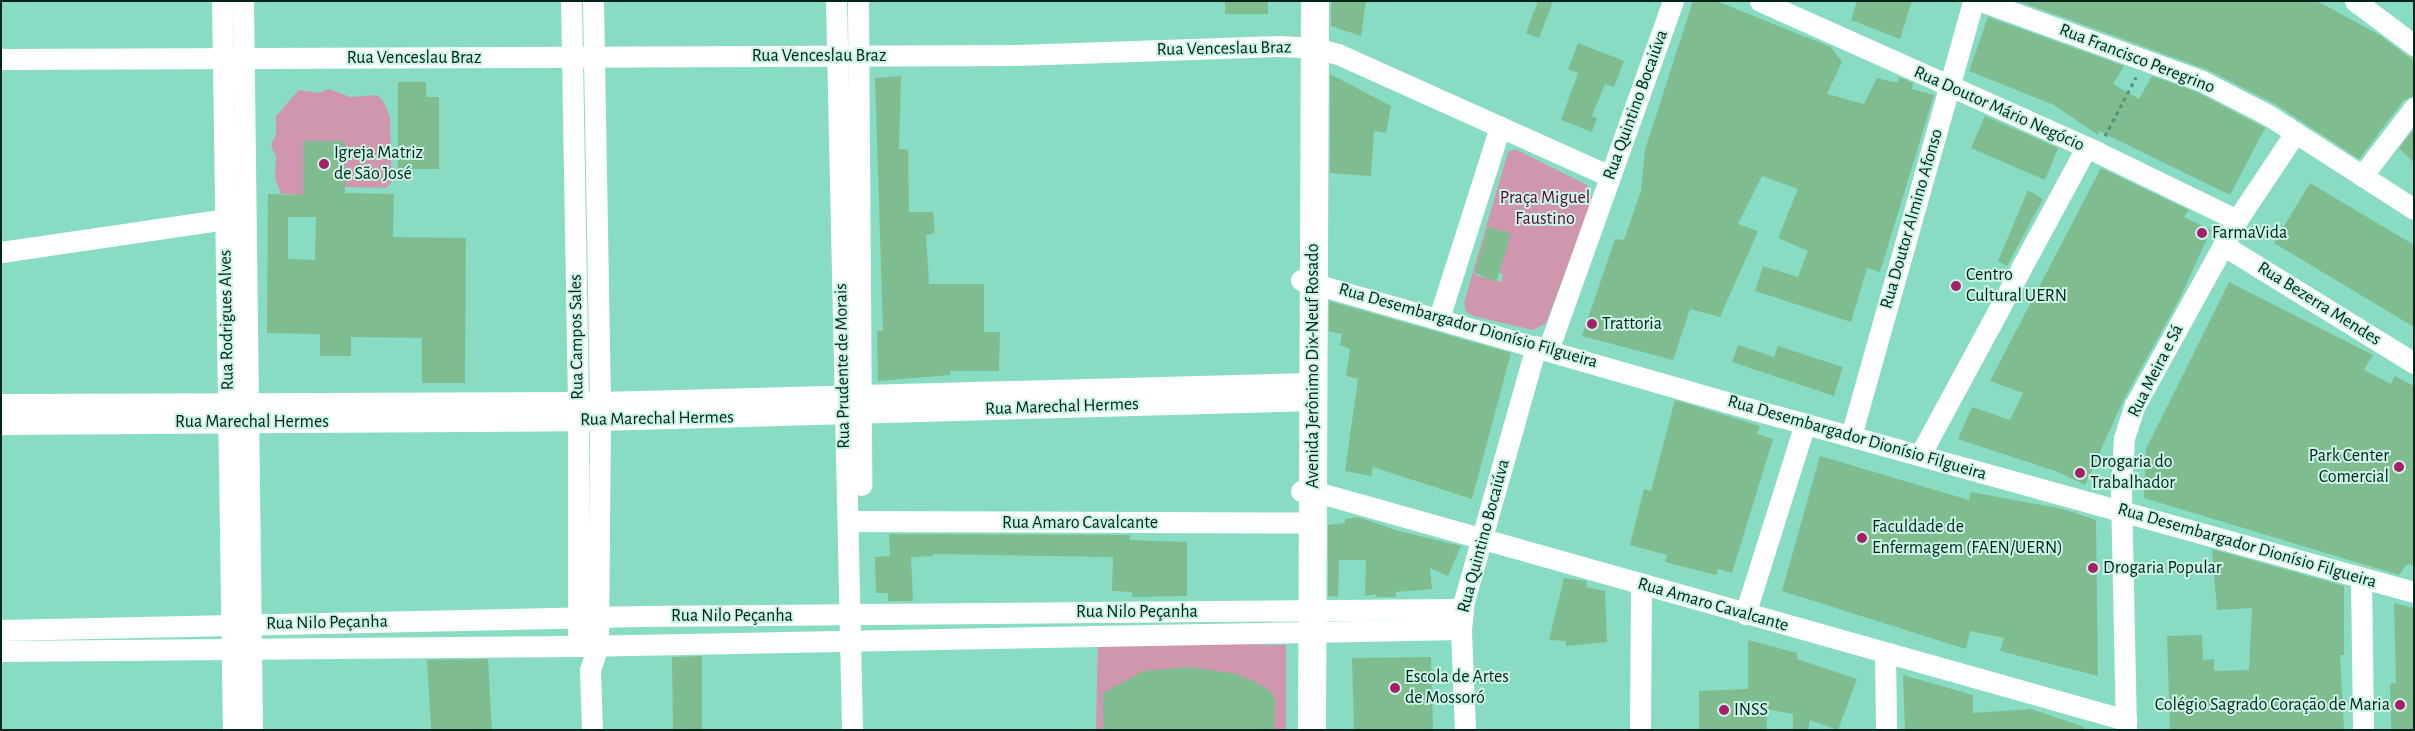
<!DOCTYPE html>
<html>
<head>
<meta charset="utf-8">
<style>
  body { margin:0 }
  #map { position:relative; width:2415px; height:731px; overflow:hidden; background:#88dcc3; font-family:"Alegreya Sans",sans-serif }
  div>[style] { position:absolute }
  .green>* { inset:0; background:#d096ae }
  .building>* { inset:0; background:#7fbd91 }
  .path>* { height:3px; margin-top:-1.5px; transform-origin:0; background:repeating-linear-gradient(90deg,#529380 0 4px,transparent 0 8px) }
  .street>* { height:21px; margin:-10.5px; padding:0 10.5px; transform-origin:10.5px; border-radius:10.5px; background:#fff }
  .secondary>* { height:28px; margin:-14px; padding:0 14px; transform-origin:14px; border-radius:14px; background:#fff }
  .dots>* { width:14px; height:14px; translate:-50% -50%; box-sizing:border-box; border:2px solid #ccf4e6; border-radius:50% }
  span { translate:-50% -50%; white-space:nowrap; text-align:center; line-height:1.15; -webkit-text-stroke:4px #ccf4e6; paint-order:stroke }
  .street-label { font-size:18px; color:#00241b }
  .poi-label { font-size:18px; color:#00241b }
  .left { translate:0 -50%; text-align:left }
  .right { translate:-100% -50%; text-align:right }
  .park-label { font-size:18px; color:#5a0836 }
  .frame { position:absolute; inset:0; border:2px solid #00241b; pointer-events:none }
</style>
</head>
<body>
<div id="map">
  <div class="green">
    <div style="clip-path:polygon(329px 89px,350px 97px,377px 95px,383px 101px,390px 117px,392px 182px,386px 188px,345px 187px,345px 141px,303px 141px,303px 195px,281px 194px,275px 178px,276px 157px,271px 145px,276px 135px,276px 116px,299px 90px,319px 93px)"></div>
    <div style="clip-path:polygon(evenodd,1515px 149px,1587px 185px,1593px 199px,1546px 323px,1533px 330px,1473px 316px,1466px 311px,1464px 303px,1508px 152px,1515px 149px,1488px 227px,1510px 234px,1499px 273px,1503px 274px,1501px 282px,1475px 275px,1488px 227px)"></div>
    <div style="clip-path:polygon(1098px 641px,1286px 645px,1286px 730px,1096px 730px)"></div>
  </div>
  <div class="building">
    <div style="clip-path:polygon(1225px 1px,1268px 1px,1268px 14px,1225px 14px)"></div>
    <div style="clip-path:polygon(1331px 1px,1366px 1px,1361px 36px,1331px 26px)"></div>
    <div style="clip-path:polygon(1538px 1px,1553px 1px,1539px 38px,1526px 33px)"></div>
    <div style="clip-path:polygon(1693px 1px,1716px 1px,1831px 47px,1842px 62px,1827px 94px,1864px 104px,1877px 78px,1897px 83px,1899px 77px,1913px 83px,1912px 89px,1934px 95px,1880px 272px,1867px 268px,1851px 322px,1755px 291px,1763px 266px,1798px 277px,1808px 251px,1778px 238px,1798px 189px,1762px 176px,1738px 224px,1758px 231px,1720px 317px,1690px 309px,1673px 360px,1582px 336px,1615px 239px,1624px 240px,1641px 191px,1645px 150px)"></div>
    <div style="clip-path:polygon(1857px 1px,1912px 1px,1900px 39px,1851px 20px)"></div>
    <div style="clip-path:polygon(2018px 1px,2317px 1px,2381px 36px,2414px 61px,2414px 96px,2404px 100px,2359px 159px,2275px 104px,2208px 70px)"></div>
    <div style="clip-path:polygon(1988px 17px,2124px 66px,2113px 84px,2139px 99px,2152px 76px,2197px 92px,2265px 128px,2230px 195px,2099px 131px,2098px 135px,2054px 105px,1969px 71px)"></div>
    <div style="clip-path:polygon(1578px 43px,1624px 61px,1614px 87px,1605px 84px,1592px 116px,1597px 118px,1592px 132px,1561px 120px,1578px 73px,1568px 69px)"></div>
    <div style="clip-path:polygon(1330px 74px,1391px 106px,1386px 133px,1374px 131px,1371px 176px,1330px 173px)"></div>
    <div style="clip-path:polygon(901px 76px,899px 149px,908px 150px,909px 212px,933px 212px,935px 233px,926px 235px,929px 284px,984px 284px,984px 332px,1000px 332px,999px 371px,950px 371px,951px 375px,878px 381px,877px 331px,883px 331px,875px 78px)"></div>
    <div style="clip-path:polygon(398px 82px,426px 82px,426px 97px,439px 97px,439px 169px,398px 169px)"></div>
    <div style="clip-path:polygon(1985px 116px,2058px 148px,2045px 180px,1971px 148px)"></div>
    <div style="clip-path:polygon(2414px 129px,2414px 163px,2399px 148px)"></div>
    <div style="clip-path:polygon(evenodd,303px 141px,345px 141px,345px 193px,394px 194px,393px 237px,466px 238px,465px 383px,422px 383px,422px 338px,351px 337px,351px 356px,320px 356px,320px 334px,267px 333px,268px 194px,303px 195px,303px 141px,288px 217px,316px 217px,315px 260px,288px 259px,288px 217px)"></div>
    <div style="clip-path:polygon(2101px 168px,2189px 210px,2184px 217px,2211px 230px,2180px 298px,2124px 399px,2085px 485px,2058px 472px,1958px 439px,1972px 407px,2010px 420px,2023px 393px,1990px 381px)"></div>
    <div style="clip-path:polygon(2310px 183px,2414px 245px,2414px 327px,2274px 243px)"></div>
    <div style="clip-path:polygon(2028px 190px,2043px 199px,2007px 266px,1998px 261px)"></div>
    <div style="clip-path:polygon(1488px 227px,1511px 234px,1496px 282px,1475px 273px)"></div>
    <div style="clip-path:polygon(2229px 282px,2373px 355px,2364px 370px,2391px 384px,2395px 376px,2414px 386px,2414px 566px,2407px 564px,2399px 575px,2144px 498px,2146px 449px)"></div>
    <div style="clip-path:polygon(1329px 301px,1511px 353px,1472px 499px,1373px 467px,1371px 476px,1345px 471px,1358px 379px,1346px 376px,1350px 349px,1340px 345px,1342px 334px,1329px 331px)"></div>
    <div style="clip-path:polygon(1738px 345px,1774px 357px,1778px 346px,1843px 367px,1834px 396px,1732px 362px)"></div>
    <div style="clip-path:polygon(1675px 400px,1760px 426px,1757px 434px,1773px 439px,1732px 573px,1718px 569px,1716px 575px,1665px 562px,1667px 555px,1630px 545px,1644px 489px,1651px 491px)"></div>
    <div style="clip-path:polygon(1820px 456px,1969px 500px,1971px 492px,2063px 509px,2096px 520px,2098px 676px,2000px 651px,2004px 638px,1970px 631px,1966px 649px,1782px 591px)"></div>
    <div style="clip-path:polygon(1358px 517px,1399px 531px,1461px 546px,1448px 576px,1430px 568px,1432px 589px,1396px 592px,1396px 597px,1376px 597px,1376px 594px,1365px 596px,1366px 560px,1339px 560px,1338px 597px,1328px 596px,1328px 525px,1345px 523px,1345px 519px)"></div>
    <div style="clip-path:polygon(889px 534px,1130px 535px,1130px 540px,1187px 542px,1187px 596px,1132px 597px,1132px 592px,1112px 591px,1113px 557px,933px 554px,933px 556px,911px 557px,913px 601px,888px 601px,888px 593px,876px 593px,875px 557px,890px 556px)"></div>
    <div style="clip-path:polygon(2212px 549px,2344px 586px,2344px 655px,2340px 655px,2344px 730px,2170px 730px,2167px 636px,2202px 635px,2203px 660px,2214px 659px,2214px 671px,2249px 670px,2252px 608px,2217px 610px)"></div>
    <div style="clip-path:polygon(1564px 578px,1587px 581px,1586px 587px,1605px 591px,1607px 642px,1566px 646px,1566px 641px,1549px 640px)"></div>
    <div style="clip-path:polygon(2394px 603px,2414px 608px,2414px 730px,2391px 730px,2390px 684px,2396px 683px)"></div>
    <div style="clip-path:polygon(1748px 640px,1797px 653px,1797px 659px,1857px 679px,1838px 730px,1810px 720px,1808px 730px,1793px 730px,1793px 714px,1766px 709px,1767px 730px,1699px 730px,1699px 691px,1748px 689px)"></div>
    <div style="clip-path:polygon(702px 656px,702px 729px,673px 729px,672px 657px)"></div>
    <div style="clip-path:polygon(1431px 657px,1433px 730px,1354px 730px,1352px 658px)"></div>
    <div style="clip-path:polygon(488px 659px,492px 730px,431px 730px,427px 660px)"></div>
    <div style="clip-path:polygon(1189px 667px,1237px 674px,1265px 687px,1275px 698px,1274px 730px,1103px 730px,1103px 693px,1144px 671px)"></div>
    <div style="clip-path:polygon(1903px 675px,1973px 695px,1973px 713px,2031px 709px,2084px 727px,2084px 730px,1905px 730px)"></div>
  </div>
  <div class="path">
    <div style="left:2105px;top:136px;width:67px;rotate:-62.3deg"></div>
  </div>
  <div class="street">
    <div style="left:222px;top:1px;width:729px;rotate:89.14deg"></div>
    <div style="left:243px;top:1px;width:729px;rotate:89.29deg"></div>
    <div style="left:571px;top:1px;width:401px;rotate:89deg"></div>
    <div style="left:578px;top:402px;width:231px;rotate:90deg"></div>
    <div style="left:836px;top:1px;width:729px;rotate:88.74deg"></div>
    <div style="left:858px;top:1px;width:484px;rotate:89.6deg"></div>
    <div style="left:1760px;top:1px;width:369px;rotate:24.1deg"></div>
    <div style="left:2097px;top:152px;width:156px;rotate:25.9deg"></div>
    <div style="left:1981px;top:1px;width:235px;rotate:19.9deg"></div>
    <div style="left:2202px;top:81px;width:74px;rotate:27.3deg"></div>
    <div style="left:2268px;top:115px;width:174px;rotate:32.8deg"></div>
    <div style="left:2355px;top:1px;width:74px;rotate:36.7deg"></div>
    <div style="left:1px;top:59px;width:1017px;rotate:-0.23deg"></div>
    <div style="left:1018px;top:55px;width:261px;rotate:-2deg"></div>
    <div style="left:1279px;top:46px;width:36px;rotate:3deg"></div>
    <div style="left:1315px;top:48px;width:24px;rotate:15deg"></div>
    <div style="left:1338px;top:54px;width:298px;rotate:24.2deg"></div>
    <div style="left:2362px;top:176px;width:86px;rotate:-52.6deg"></div>
    <div style="left:2223px;top:245px;width:225px;rotate:31.7deg"></div>
    <div style="left:1px;top:252px;width:227px;rotate:-8.3deg"></div>
    <div style="left:1301px;top:280px;width:442px;rotate:16deg"></div>
    <div style="left:1726px;top:402px;width:714px;rotate:15.44deg"></div>
    <div style="left:1439px;top:318px;width:201px;rotate:-72.3deg"></div>
    <div style="left:1548px;top:350px;width:371px;rotate:-70.3deg"></div>
    <div style="left:1px;top:404px;width:599px;rotate:-0.19deg"></div>
    <div style="left:600px;top:402px;width:713px;rotate:-1.53deg"></div>
    <div style="left:1px;top:424px;width:598px;rotate:-0.38deg"></div>
    <div style="left:599px;top:420px;width:714px;rotate:-1.6deg"></div>
    <div style="left:1851px;top:436px;width:452px;rotate:-74.3deg"></div>
    <div style="left:1920px;top:455px;width:349px;rotate:-61.6deg"></div>
    <div style="left:1301px;top:491px;width:12px"></div>
    <div style="left:1313px;top:491px;width:845px;rotate:15.73deg"></div>
    <div style="left:848px;top:521px;width:464px;rotate:0.2deg"></div>
    <div style="left:2361px;top:579px;width:151px;rotate:89.2deg"></div>
    <div style="left:1745px;top:614px;width:199px;rotate:-72.5deg"></div>
    <div style="left:1px;top:630px;width:640px;rotate:-1.25deg"></div>
    <div style="left:641px;top:616px;width:822px;rotate:-0.49deg"></div>
    <div style="left:1px;top:651px;width:577px;rotate:-0.5deg"></div>
    <div style="left:578px;top:646px;width:883px;rotate:-1.1deg"></div>
    <div style="left:1885px;top:654px;width:76px;rotate:89.2deg"></div>
    <div style="left:592px;top:730px;width:60px;rotate:-91.9deg"></div>
    <div style="left:590px;top:670px;width:26px;rotate:-72deg"></div>
    <div style="left:598px;top:645px;width:243px;rotate:-89.5deg"></div>
    <div style="left:600px;top:402px;width:401px;rotate:-91deg"></div>
    <div style="left:1465px;top:730px;width:101px;rotate:-92.3deg"></div>
    <div style="left:1461px;top:629px;width:28px;rotate:-84deg"></div>
    <div style="left:1464px;top:601px;width:265px;rotate:-74.2deg"></div>
    <div style="left:1640px;top:730px;width:146px;rotate:-89.6deg"></div>
    <div style="left:2126px;top:730px;width:241px;rotate:-91.2deg"></div>
    <div style="left:2121px;top:489px;width:51px;rotate:-86.6deg"></div>
    <div style="left:2124px;top:438px;width:35px;rotate:-72deg"></div>
    <div style="left:2135px;top:405px;width:211px;rotate:-61.1deg"></div>
    <div style="left:2237px;top:220px;width:105px;rotate:-56.3deg"></div>
  </div>
  <div class="secondary">
    <div style="left:1312px;top:730px;width:729px;rotate:-89.76deg"></div>
  </div>
  <div class="dots">
    <div style="left:324px;top:164px;background:#a51f69"></div>
    <div style="left:2202px;top:233px;background:#a51f69"></div>
    <div style="left:1956px;top:286px;background:#a51f69"></div>
    <div style="left:1592px;top:324px;background:#a51f69"></div>
    <div style="left:2399px;top:467px;background:#a51f69"></div>
    <div style="left:2080px;top:473px;background:#a51f69"></div>
    <div style="left:1862px;top:538px;background:#a51f69"></div>
    <div style="left:2093px;top:568px;background:#a51f69"></div>
    <div style="left:1395px;top:688px;background:#a51f69"></div>
    <div style="left:2400px;top:705px;background:#a51f69"></div>
    <div style="left:1724px;top:710px;background:#a51f69"></div>
  </div>
  <div class="street-label">
    <span style="left:1224px;top:49px;rotate:-1deg">Rua Venceslau Braz</span>
    <span style="left:819px;top:56px">Rua Venceslau Braz</span>
    <span style="left:414px;top:58px">Rua Venceslau Braz</span>
    <span style="left:2137px;top:59px;rotate:21deg">Rua Francisco Peregrino</span>
    <span style="left:1636px;top:105px;rotate:-70deg">Rua Quintino Bocaiúva</span>
    <span style="left:1999px;top:109px;rotate:24deg">Rua Doutor Mário Negócio</span>
    <span style="left:1912px;top:219px;rotate:-74deg">Rua Doutor Almino Afonso</span>
    <span style="left:2319px;top:304px;rotate:32deg">Rua Bezerra Mendes</span>
    <span style="left:227px;top:320px;rotate:-91deg">Rua Rodrigues Alves</span>
    <span style="left:1468px;top:326px;rotate:16deg">Rua Desembargador Dionísio Filgueira</span>
    <span style="left:577px;top:337px;rotate:-91deg">Rua Campos Sales</span>
    <span style="left:843px;top:366px;rotate:-91deg">Rua Prudente de Morais</span>
    <span style="left:1313px;top:366px;rotate:-90deg">Avenida Jerônimo Dix-Neuf Rosado</span>
    <span style="left:2156px;top:371px;rotate:-63deg">Rua Meira e Sá</span>
    <span style="left:1062px;top:407px;rotate:-2deg">Rua Marechal Hermes</span>
    <span style="left:657px;top:419px;rotate:-1deg">Rua Marechal Hermes</span>
    <span style="left:252px;top:422px">Rua Marechal Hermes</span>
    <span style="left:1857px;top:438px;rotate:16deg">Rua Desembargador Dionísio Filgueira</span>
    <span style="left:1080px;top:523px">Rua Amaro Cavalcante</span>
    <span style="left:1484px;top:536px;rotate:-75deg">Rua Quintino Bocaiúva</span>
    <span style="left:2247px;top:546px;rotate:16deg">Rua Desembargador Dionísio Filgueira</span>
    <span style="left:1713px;top:605px;rotate:16deg">Rua Amaro Cavalcante</span>
    <span style="left:1137px;top:612px">Rua Nilo Peçanha</span>
    <span style="left:732px;top:616px">Rua Nilo Peçanha</span>
    <span style="left:327px;top:623px;rotate:-1deg">Rua Nilo Peçanha</span>
  </div>
  <div class="poi-label">
    <span class="left" style="left:334px;top:164px">Igreja Matriz<br>de São José</span>
    <span class="left" style="left:2212px;top:233px">FarmaVida</span>
    <span class="left" style="left:1966px;top:286px">Centro<br>Cultural UERN</span>
    <span class="left" style="left:1602px;top:324px">Trattoria</span>
    <span class="right" style="left:2389px;top:467px">Park Center<br>Comercial</span>
    <span class="left" style="left:2090px;top:473px">Drogaria do<br>Trabalhador</span>
    <span class="left" style="left:1872px;top:538px">Faculdade de<br>Enfermagem (FAEN/UERN)</span>
    <span class="left" style="left:2103px;top:568px">Drogaria Popular</span>
    <span class="left" style="left:1405px;top:688px">Escola de Artes<br>de Mossoró</span>
    <span class="right" style="left:2390px;top:705px">Colégio Sagrado Coração de Maria</span>
    <span class="left" style="left:1734px;top:710px">INSS</span>
  </div>
  <div class="park-label">
    <span style="left:1545px;top:209px">Praça Miguel<br>Faustino</span>
  </div>
  <div class="frame"></div>
</div>
</body>
</html>
